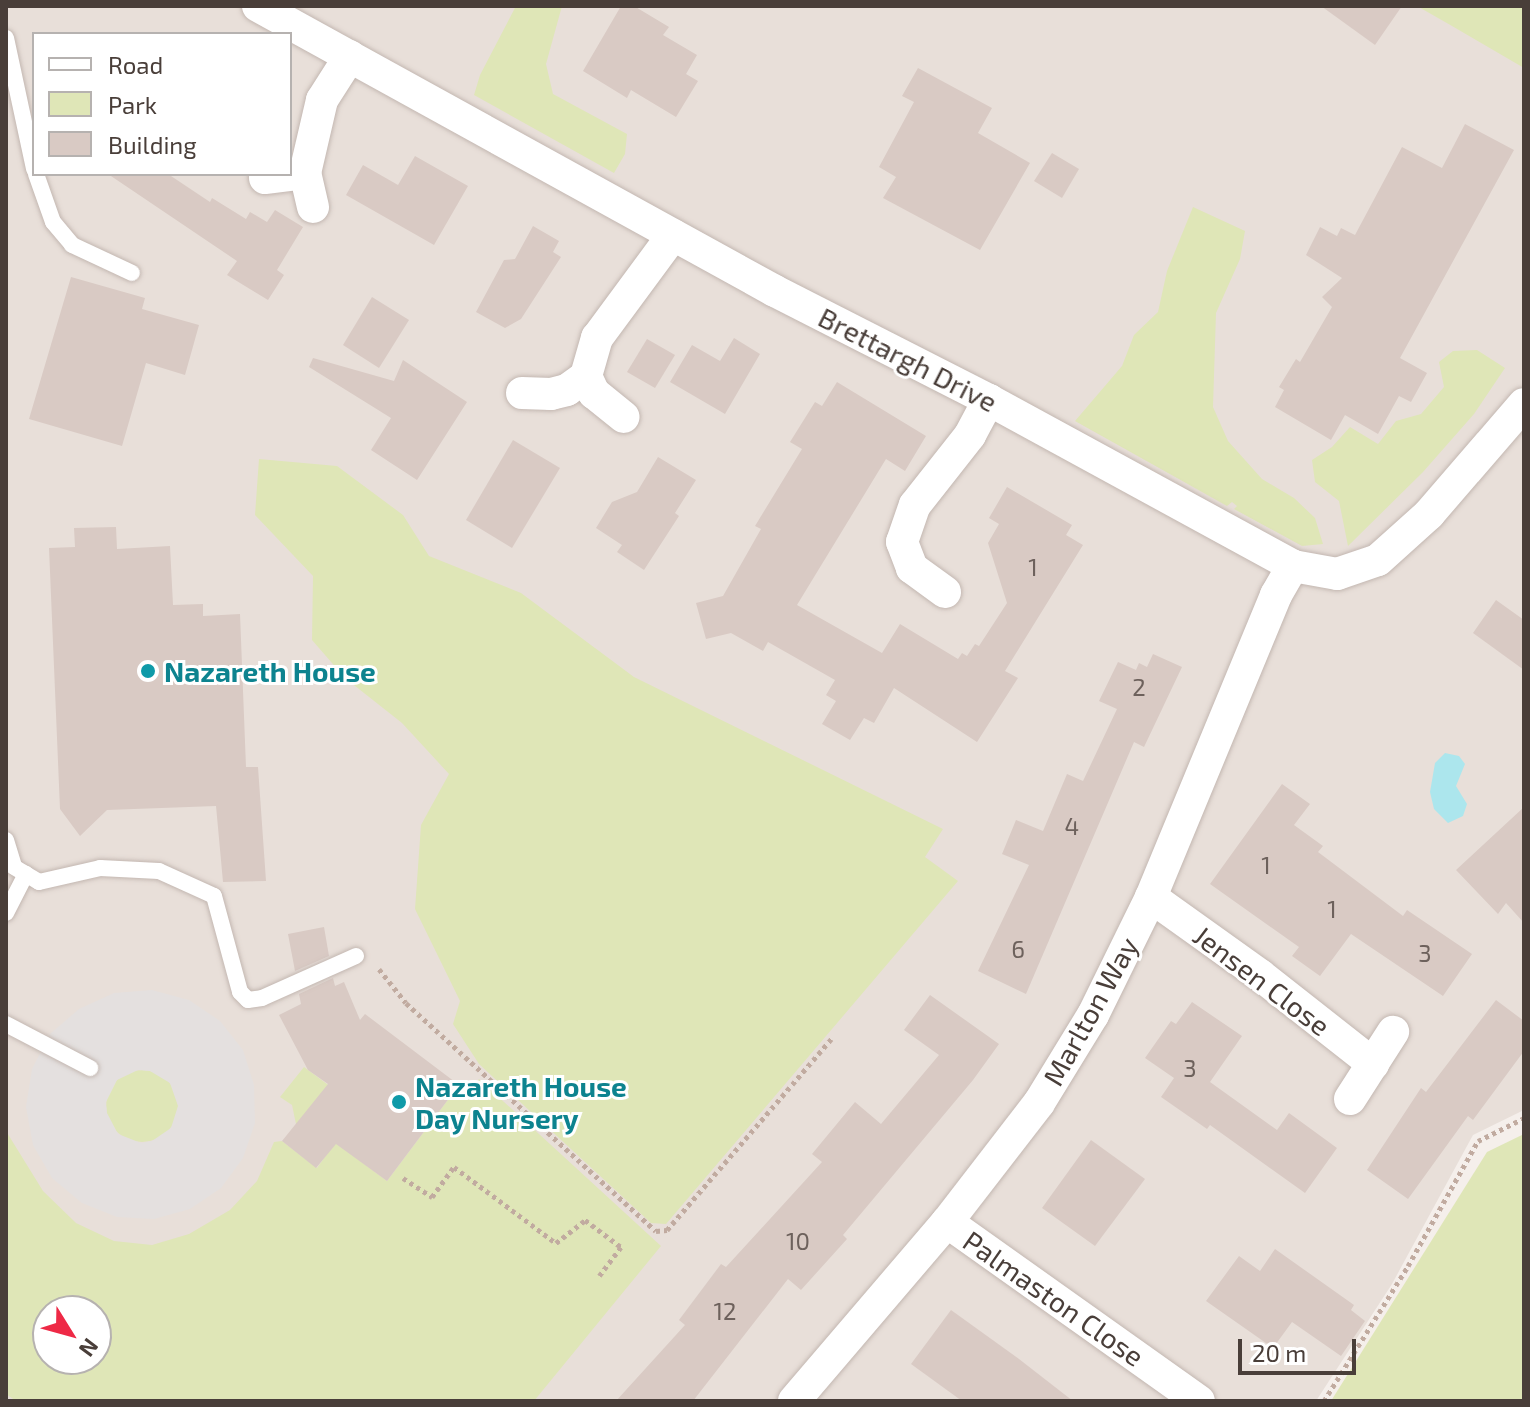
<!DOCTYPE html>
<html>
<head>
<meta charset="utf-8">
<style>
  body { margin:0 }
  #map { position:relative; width:1530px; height:1407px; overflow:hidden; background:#f5efeb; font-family:"Exo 2",sans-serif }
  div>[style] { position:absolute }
  .residential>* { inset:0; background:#e8dfd9 }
  .green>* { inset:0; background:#dfe6b7 }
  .round { border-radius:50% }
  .parking>* { inset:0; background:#e4e0df }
  .water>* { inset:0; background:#ace6ed }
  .building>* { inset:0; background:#d9cac4 }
  .path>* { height:5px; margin-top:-2.5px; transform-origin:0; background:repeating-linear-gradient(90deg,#c1aba0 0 4px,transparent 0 8px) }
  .roads { filter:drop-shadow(0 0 2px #c3b7b1) drop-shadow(0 0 2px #c3b7b1) }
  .service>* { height:16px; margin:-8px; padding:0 8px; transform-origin:8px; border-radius:8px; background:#fff }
  .minor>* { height:32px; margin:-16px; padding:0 16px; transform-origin:16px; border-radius:16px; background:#fff }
  .dots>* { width:22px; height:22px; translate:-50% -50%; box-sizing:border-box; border:4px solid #fff; border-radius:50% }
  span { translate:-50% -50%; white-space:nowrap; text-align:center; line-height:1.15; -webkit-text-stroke:6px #fff; paint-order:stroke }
  .number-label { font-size:24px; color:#6d615c }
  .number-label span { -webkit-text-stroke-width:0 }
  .street-label { font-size:28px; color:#493e39 }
  .culture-label { font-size:28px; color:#0d838f; font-weight:700 }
  .left { translate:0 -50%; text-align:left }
  .frame { position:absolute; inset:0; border:8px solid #493e39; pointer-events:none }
  .legend { position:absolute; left:32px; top:32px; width:260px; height:144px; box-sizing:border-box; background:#fff; border:2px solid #b6b2b0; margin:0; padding:10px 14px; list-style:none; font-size:24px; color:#493e39 }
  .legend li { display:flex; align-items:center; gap:16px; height:40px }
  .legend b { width:40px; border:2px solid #b6b2b0 }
  .north { position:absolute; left:32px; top:1295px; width:80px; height:80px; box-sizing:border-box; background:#fff; border:2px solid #b6b2b0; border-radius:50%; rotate:127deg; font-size:22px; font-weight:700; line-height:32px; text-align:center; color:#493e39 }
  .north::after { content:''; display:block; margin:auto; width:28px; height:36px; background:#ee2946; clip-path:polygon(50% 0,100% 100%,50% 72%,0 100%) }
  .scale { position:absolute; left:1238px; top:1339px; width:118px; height:36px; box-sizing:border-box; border:4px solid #493e39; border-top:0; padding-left:10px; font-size:24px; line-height:28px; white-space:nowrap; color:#493e39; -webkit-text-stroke:6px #fff; paint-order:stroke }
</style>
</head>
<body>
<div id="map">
  <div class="residential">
    <div style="clip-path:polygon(evenodd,6px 6px,1524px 6px,1524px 1110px,1473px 1135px,1392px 1284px,1316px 1401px,6px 1401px,6px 6px,34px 34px,290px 34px,290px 174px,34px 174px,34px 34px,6px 6px,48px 1311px,96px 1311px,96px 1359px,48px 1359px,48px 1311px)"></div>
  </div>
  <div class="green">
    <div style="clip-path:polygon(516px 6px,562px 6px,546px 64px,553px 94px,627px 134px,625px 154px,614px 173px,474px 95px,480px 75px)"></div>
    <div style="clip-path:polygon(1417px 6px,1522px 6px,1524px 68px,1452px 26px)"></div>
    <div style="clip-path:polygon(1193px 207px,1245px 231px,1240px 259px,1216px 313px,1213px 407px,1228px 441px,1262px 479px,1294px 498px,1315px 518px,1323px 544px,1302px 546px,1234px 509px,1237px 506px,1232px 502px,1227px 506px,1075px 421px,1122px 366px,1134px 335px,1158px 312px,1167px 271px)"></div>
    <div style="clip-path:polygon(1477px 350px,1505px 368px,1474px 414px,1423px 472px,1348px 546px,1339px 501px,1315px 482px,1312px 460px,1332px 447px,1350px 427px,1378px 444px,1396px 421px,1421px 414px,1444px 387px,1439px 362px,1453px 351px)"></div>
    <div style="clip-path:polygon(259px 459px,337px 466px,403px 515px,429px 556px,521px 593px,634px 677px,943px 829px,925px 857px,958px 881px,666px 1224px,651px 1223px,479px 1064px,453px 1024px,460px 1001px,415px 909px,421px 825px,449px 774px,402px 723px,345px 678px,312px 640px,313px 576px,255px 515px)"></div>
    <div style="clip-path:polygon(evenodd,304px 1067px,373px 1118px,348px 1152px,387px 1181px,459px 1085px,469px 1092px,479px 1079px,661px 1246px,534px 1401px,16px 1401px,6px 1394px,6px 1131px,43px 1191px,76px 1223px,114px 1241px,152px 1245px,189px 1234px,230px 1210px,257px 1181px,274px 1142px,282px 1141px,317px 1168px,329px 1151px,296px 1124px,292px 1105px,280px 1097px,304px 1067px,48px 1311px,96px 1311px,96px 1359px,48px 1359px,48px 1311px)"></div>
    <div class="round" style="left:106px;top:1070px;width:72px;height:72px"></div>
    <div style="clip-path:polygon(1524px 1134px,1524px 1401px,1331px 1401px,1487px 1152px)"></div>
  </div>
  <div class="parking">
    <div style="clip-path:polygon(evenodd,152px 990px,189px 1000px,220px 1021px,243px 1050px,254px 1085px,255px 1123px,243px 1158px,221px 1188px,190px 1209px,154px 1219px,117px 1217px,82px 1203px,52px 1178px,33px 1145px,26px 1107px,32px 1069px,50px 1034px,79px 1009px,114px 993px,152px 990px,138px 1070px,150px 1071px,170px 1083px,178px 1106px,171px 1128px,152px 1141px,141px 1143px,118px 1134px,107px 1113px,106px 1102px,117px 1080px,138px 1070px)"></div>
  </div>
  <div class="water">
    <div style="clip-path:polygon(1445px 753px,1459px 756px,1465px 764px,1456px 786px,1467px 804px,1463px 816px,1448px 823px,1434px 809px,1430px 792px,1435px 763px)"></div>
  </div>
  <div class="building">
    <div style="clip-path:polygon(621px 6px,634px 6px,669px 27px,663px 35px,697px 55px,686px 74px,698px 81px,676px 117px,631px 90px,627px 98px,583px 71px)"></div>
    <div style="clip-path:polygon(1321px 6px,1402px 6px,1375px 45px)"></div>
    <div style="clip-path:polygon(918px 68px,992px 108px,978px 133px,1030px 163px,980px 250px,883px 198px,896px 177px,879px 167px,914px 102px,902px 96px)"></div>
    <div style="clip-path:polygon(1465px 124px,1514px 150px,1400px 358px,1427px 373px,1411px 402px,1399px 396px,1378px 434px,1345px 415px,1331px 440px,1275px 407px,1284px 390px,1279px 387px,1296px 359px,1300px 362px,1332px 307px,1322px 297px,1342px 278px,1306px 255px,1320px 227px,1337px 236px,1341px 228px,1355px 235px,1402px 147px,1442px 168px)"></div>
    <div style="clip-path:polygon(1052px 153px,1079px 169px,1062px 198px,1034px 181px)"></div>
    <div style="clip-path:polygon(415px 156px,468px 186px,434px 245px,346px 195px,363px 165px,398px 185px)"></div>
    <div style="clip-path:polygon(108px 174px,168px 174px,210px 202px,212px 198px,246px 219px,250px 212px,267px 222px,275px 210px,303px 227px,277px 270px,284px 275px,268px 300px,227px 275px,237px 261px)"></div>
    <div style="clip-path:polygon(533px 226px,559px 241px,553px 252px,561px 257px,521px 319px,505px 328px,476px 312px,504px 260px,515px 259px)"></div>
    <div style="clip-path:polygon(71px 277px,145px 298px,142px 309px,199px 325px,185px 375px,146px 363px,122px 446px,29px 419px)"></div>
    <div style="clip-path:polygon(372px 297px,409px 320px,379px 368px,343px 345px)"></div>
    <div style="clip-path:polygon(734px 338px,760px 354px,725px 414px,670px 382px,692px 345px,720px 361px)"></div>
    <div style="clip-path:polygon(647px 339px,675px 355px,655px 388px,627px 372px)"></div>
    <div style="clip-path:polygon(313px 358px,394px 381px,403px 360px,467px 402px,417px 480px,371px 450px,391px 418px,309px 367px)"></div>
    <div style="clip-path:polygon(837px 382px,926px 436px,905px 471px,886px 459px,797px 605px,882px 653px,900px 624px,958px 659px,962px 653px,967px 656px,975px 644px,979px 646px,1007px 603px,988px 543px,999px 524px,989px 518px,1007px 487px,1072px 525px,1066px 535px,1083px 545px,1005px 671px,1018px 678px,977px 742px,894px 688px,874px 723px,864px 718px,850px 740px,822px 724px,836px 701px,826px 695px,835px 680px,768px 642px,763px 651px,731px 633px,706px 639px,696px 603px,723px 596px,761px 529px,755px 526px,802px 449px,790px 442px,815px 402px,822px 406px)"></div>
    <div style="clip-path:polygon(513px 440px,560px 468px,512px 548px,466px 520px)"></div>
    <div style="clip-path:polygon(658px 457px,696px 480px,675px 513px,679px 516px,644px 570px,617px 552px,622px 545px,596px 528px,612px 502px,637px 492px)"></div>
    <div style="clip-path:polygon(116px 527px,117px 549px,170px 546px,173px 605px,203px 604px,203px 616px,240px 614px,246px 767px,258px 767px,266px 881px,223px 882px,216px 806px,107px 810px,80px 836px,60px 809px,49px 548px,75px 547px,74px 528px)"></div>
    <div style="clip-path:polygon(1496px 600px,1524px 620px,1524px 670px,1473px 633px)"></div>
    <div style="clip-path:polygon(1153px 654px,1182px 667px,1144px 747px,1134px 742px,1026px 994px,978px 971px,1029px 865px,1002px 854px,1016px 820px,1043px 831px,1067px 774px,1083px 781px,1117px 709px,1099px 701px,1118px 662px,1136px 670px,1139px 663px,1147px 667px)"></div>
    <div style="clip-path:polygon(1282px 784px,1310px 804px,1294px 825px,1323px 846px,1318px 852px,1403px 916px,1407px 910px,1472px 954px,1443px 996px,1351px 934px,1320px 976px,1292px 956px,1299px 947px,1210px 884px)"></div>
    <div style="clip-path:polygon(1524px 807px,1524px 923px,1506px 903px,1498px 914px,1456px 870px)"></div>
    <div style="clip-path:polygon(324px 927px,329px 956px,295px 971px,288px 934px)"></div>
    <div style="clip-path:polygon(333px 978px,335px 986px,344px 982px,360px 1020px,365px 1014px,459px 1085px,387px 1181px,336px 1144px,316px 1168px,282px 1141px,328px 1084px,308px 1070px,279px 1015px,301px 1004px,299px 994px)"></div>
    <div style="clip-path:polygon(930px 995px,999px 1044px,973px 1080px,843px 1235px,847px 1239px,801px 1290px,788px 1279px,693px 1401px,616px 1401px,685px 1325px,679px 1320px,721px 1264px,726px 1267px,822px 1162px,812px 1154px,855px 1102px,881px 1124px,939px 1055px,904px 1030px)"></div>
    <div style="clip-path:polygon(1496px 1000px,1524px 1021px,1524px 1051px,1473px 1120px,1468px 1116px,1408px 1199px,1367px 1170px,1421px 1088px,1426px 1092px)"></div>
    <div style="clip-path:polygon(1192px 1002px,1242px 1036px,1210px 1082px,1277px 1130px,1289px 1113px,1337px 1148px,1305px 1193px,1210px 1125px,1207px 1129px,1161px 1097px,1174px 1078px,1145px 1058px,1171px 1021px,1176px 1024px)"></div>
    <div style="clip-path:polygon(1091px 1140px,1145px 1179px,1095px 1246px,1042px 1208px)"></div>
    <div style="clip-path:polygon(1275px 1249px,1354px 1305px,1351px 1310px,1365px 1321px,1341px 1356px,1292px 1322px,1273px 1348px,1206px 1301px,1239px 1256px,1260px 1271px)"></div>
    <div style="clip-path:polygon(951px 1310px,1019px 1359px,1073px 1401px,962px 1401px,911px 1364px)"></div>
  </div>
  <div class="path">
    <div style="left:379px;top:969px;width:43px;rotate:51.5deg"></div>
    <div style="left:406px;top:1003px;width:338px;rotate:42.4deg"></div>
    <div style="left:656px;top:1231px;width:11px;rotate:-5deg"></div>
    <div style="left:667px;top:1230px;width:252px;rotate:-49.3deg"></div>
    <div style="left:403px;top:1178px;width:35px;rotate:33deg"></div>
    <div style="left:432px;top:1197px;width:37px;rotate:-54deg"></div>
    <div style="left:454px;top:1167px;width:127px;rotate:36.7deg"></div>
    <div style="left:556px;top:1243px;width:37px;rotate:-38deg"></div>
    <div style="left:585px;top:1220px;width:45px;rotate:36.9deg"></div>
    <div style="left:621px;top:1247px;width:36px;rotate:127deg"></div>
    <div style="left:1324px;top:1401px;width:159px;rotate:-58.1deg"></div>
    <div style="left:1408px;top:1266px;width:143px;rotate:-60.8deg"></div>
    <div style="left:1478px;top:1141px;width:51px;rotate:-26.6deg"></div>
  </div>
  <div class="roads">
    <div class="service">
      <div style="left:6px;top:38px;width:134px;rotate:77.9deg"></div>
      <div style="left:36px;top:174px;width:51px;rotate:70.5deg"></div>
      <div style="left:53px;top:222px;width:30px;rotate:50deg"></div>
      <div style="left:72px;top:245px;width:66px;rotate:25deg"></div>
      <div style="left:6px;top:840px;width:28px;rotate:73deg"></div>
      <div style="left:14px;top:867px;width:29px;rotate:31deg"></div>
      <div style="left:39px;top:882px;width:63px;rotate:-12.9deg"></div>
      <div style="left:100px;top:868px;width:59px;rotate:2.9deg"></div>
      <div style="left:159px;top:871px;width:60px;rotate:24.4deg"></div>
      <div style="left:214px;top:896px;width:99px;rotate:74.8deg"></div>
      <div style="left:240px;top:992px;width:11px;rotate:45deg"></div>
      <div style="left:248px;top:1000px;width:14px;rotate:-8deg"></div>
      <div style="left:262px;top:998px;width:103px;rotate:-24.1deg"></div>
      <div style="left:6px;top:913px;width:44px;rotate:-62.9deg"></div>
      <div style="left:6px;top:1024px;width:95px;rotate:27.6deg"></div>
    </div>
    <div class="minor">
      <div style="left:258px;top:6px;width:590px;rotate:28.87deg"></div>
      <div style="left:775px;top:291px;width:240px;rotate:27deg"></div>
      <div style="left:989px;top:400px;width:346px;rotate:28.6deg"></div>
      <div style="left:1293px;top:566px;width:45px;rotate:10.3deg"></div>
      <div style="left:1337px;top:574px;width:43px;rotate:-18.9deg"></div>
      <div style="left:1378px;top:560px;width:69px;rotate:-42deg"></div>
      <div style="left:1429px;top:514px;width:145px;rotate:-49.2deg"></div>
      <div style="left:265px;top:178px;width:40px;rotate:-7.1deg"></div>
      <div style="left:313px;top:207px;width:35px;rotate:-103deg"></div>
      <div style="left:305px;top:173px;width:75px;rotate:-76.9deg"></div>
      <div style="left:322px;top:100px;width:52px;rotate:-57.5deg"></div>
      <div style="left:586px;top:376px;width:19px;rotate:65deg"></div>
      <div style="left:594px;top:393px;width:38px;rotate:39deg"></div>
      <div style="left:522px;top:393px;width:29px;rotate:2deg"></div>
      <div style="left:551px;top:394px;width:16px;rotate:-14deg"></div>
      <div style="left:567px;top:390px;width:24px;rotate:-36deg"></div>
      <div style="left:586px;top:376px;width:40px;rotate:-74deg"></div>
      <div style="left:597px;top:338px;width:128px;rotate:-53.6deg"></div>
      <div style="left:945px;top:592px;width:41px;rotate:-144deg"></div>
      <div style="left:912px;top:568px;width:28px;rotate:-111deg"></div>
      <div style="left:902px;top:542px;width:39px;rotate:-71deg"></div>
      <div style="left:915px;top:505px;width:89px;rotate:-51.8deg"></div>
      <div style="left:970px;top:435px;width:40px;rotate:-62deg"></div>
      <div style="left:1151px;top:897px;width:134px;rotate:35.6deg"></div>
      <div style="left:1260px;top:975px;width:144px;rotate:38.2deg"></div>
      <div style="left:1350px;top:1099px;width:80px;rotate:-57.3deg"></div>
      <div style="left:947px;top:1222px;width:309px;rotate:35.4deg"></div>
      <div style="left:794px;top:1401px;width:235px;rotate:-49.5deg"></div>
      <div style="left:947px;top:1222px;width:150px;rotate:-52.3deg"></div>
      <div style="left:1039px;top:1103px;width:103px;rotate:-58.5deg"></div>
      <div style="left:1093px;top:1015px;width:131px;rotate:-63.8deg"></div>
      <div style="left:1151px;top:897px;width:327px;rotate:-67.5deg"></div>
      <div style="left:1276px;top:595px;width:34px;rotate:-60deg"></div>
    </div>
  </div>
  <div class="dots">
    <div style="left:148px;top:671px;background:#0f9aa8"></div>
    <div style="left:399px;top:1102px;background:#0f9aa8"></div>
  </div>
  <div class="number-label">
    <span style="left:1033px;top:567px">1</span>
    <span style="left:1139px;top:687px">2</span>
    <span style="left:1072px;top:826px">4</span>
    <span style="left:1266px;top:865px">1</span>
    <span style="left:1332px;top:909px">1</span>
    <span style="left:1018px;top:949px">6</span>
    <span style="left:1425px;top:953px">3</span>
    <span style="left:1190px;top:1068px">3</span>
    <span style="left:798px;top:1241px">10</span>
    <span style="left:725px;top:1311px">12</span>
  </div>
  <div class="street-label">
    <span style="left:908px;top:359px;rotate:27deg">Brettargh Drive</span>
    <span style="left:1262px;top:980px;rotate:37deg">Jensen Close</span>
    <span style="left:1090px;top:1011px;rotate:-61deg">Marlton Way</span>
    <span style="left:1054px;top:1298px;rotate:35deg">Palmaston Close</span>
  </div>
  <div class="culture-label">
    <span class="left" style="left:164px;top:671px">Nazareth House</span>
    <span class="left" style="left:415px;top:1102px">Nazareth House<br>Day Nursery</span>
  </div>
  <div class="frame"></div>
  <ul class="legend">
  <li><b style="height:10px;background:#fff"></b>Road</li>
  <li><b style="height:22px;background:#dfe6b7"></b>Park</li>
  <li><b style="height:22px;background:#d9cac4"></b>Building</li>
  </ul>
  <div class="north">N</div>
  <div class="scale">20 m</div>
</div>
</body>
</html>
